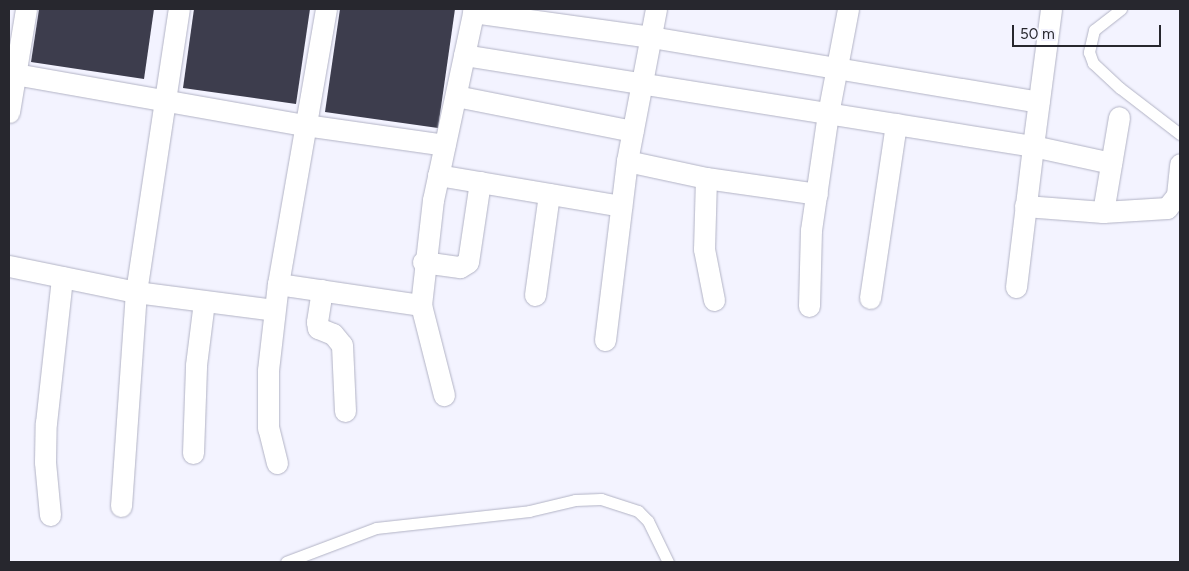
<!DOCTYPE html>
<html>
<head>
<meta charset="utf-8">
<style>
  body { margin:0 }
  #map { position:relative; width:1189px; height:571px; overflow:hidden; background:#f3f3ff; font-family:Figtree,sans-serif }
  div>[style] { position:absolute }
  .building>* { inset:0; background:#3d3d4d }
  .roads { filter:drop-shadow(0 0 1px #b2b3c5) drop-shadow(0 0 1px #b2b3c5) }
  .lane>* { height:11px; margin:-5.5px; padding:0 5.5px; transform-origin:5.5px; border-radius:5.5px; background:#fff }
  .street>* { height:21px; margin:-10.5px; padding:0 10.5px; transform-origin:10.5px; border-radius:10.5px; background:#fff }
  span { translate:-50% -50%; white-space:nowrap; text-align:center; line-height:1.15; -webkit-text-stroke:5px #f3f3ff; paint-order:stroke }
  .frame { position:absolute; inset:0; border:10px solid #27272e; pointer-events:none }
  .scale { position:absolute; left:1012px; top:25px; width:149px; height:22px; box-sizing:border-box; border:2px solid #27272e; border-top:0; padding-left:6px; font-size:15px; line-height:18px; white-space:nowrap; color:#27272e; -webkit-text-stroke:4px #f3f3ff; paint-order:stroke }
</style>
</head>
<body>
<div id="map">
  <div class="building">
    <div style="clip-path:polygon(39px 9px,154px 9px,144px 79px,31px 62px)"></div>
    <div style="clip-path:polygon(194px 9px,310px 9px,296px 104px,183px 88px)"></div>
    <div style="clip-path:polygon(340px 9px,455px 9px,438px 128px,325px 112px)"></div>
  </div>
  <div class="roads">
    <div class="lane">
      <div style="left:1121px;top:9px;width:34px;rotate:142deg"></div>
      <div style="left:1094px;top:30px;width:23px;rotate:103deg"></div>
      <div style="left:1089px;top:52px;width:12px;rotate:70deg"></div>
      <div style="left:1093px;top:63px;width:37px;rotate:43deg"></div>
      <div style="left:1120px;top:88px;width:76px;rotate:37.5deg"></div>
      <div style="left:286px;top:562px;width:96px;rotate:-20.7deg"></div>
      <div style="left:376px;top:528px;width:154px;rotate:-6.3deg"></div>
      <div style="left:529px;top:511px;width:47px;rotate:-13.4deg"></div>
      <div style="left:575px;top:500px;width:26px;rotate:-2deg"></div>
      <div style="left:601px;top:499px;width:39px;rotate:18deg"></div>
      <div style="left:638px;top:511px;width:14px;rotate:45deg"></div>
      <div style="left:648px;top:521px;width:46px;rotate:64deg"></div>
    </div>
    <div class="street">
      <div style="left:473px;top:12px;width:180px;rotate:8deg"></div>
      <div style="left:651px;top:37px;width:393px;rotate:9.5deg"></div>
      <div style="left:464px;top:55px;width:576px;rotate:9.09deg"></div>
      <div style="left:1033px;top:146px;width:138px;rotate:-82.5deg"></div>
      <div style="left:9px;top:73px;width:301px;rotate:10deg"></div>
      <div style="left:305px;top:125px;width:141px;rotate:8.1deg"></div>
      <div style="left:456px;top:96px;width:180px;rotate:11.2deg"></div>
      <div style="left:9px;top:112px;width:104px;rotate:-80.6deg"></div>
      <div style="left:627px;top:161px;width:81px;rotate:12.1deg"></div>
      <div style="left:706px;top:178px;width:112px;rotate:8.2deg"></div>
      <div style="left:438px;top:175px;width:186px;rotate:9.6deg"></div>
      <div style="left:706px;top:178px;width:71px;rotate:91.6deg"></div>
      <div style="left:704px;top:249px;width:52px;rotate:78.9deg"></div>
      <div style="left:1025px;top:206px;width:78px;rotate:4.4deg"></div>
      <div style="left:1103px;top:212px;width:64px;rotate:-3.6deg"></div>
      <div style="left:1167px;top:208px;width:16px;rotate:-52deg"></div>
      <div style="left:1177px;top:195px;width:31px;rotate:-84deg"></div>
      <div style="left:1103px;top:212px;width:96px;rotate:-80.4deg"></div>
      <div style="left:423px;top:262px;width:37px;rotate:8deg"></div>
      <div style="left:460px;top:267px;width:9px;rotate:-32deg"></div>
      <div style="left:468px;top:262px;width:81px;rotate:-81.5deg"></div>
      <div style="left:9px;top:266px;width:130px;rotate:11.6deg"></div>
      <div style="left:136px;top:292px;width:139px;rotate:7.4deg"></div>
      <div style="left:278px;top:284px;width:145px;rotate:8.4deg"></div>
      <div style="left:421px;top:305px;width:106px;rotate:-83.5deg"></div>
      <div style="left:433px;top:200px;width:195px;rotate:-77.9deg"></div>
      <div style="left:1016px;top:287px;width:142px;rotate:-83.1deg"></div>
      <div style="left:1033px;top:146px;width:80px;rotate:12.3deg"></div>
      <div style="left:322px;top:290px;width:32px;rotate:99deg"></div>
      <div style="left:317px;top:322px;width:6px;rotate:81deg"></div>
      <div style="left:318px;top:328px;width:16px;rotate:22deg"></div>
      <div style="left:333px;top:334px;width:14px;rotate:51deg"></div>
      <div style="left:342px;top:345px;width:66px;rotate:87.4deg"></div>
      <div style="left:535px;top:295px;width:102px;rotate:-82.1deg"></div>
      <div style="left:870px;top:298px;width:176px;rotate:-81.5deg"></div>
      <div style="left:421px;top:305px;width:93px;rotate:75.7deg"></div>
      <div style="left:809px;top:306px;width:76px;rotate:-88.5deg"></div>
      <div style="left:811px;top:230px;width:117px;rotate:-81.7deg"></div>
      <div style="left:828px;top:114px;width:107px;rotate:-79.2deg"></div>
      <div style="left:605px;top:340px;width:180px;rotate:-83deg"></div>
      <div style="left:627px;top:161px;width:155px;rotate:-79.2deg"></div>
      <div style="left:193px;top:453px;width:88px;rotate:-88deg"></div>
      <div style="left:196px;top:365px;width:64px;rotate:-82.8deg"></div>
      <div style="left:277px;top:463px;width:36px;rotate:-104deg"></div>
      <div style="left:268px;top:428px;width:58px;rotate:-90deg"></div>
      <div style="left:268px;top:370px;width:87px;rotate:-83.4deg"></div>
      <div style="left:278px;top:284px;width:279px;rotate:-80.1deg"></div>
      <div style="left:121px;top:506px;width:215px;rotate:-86deg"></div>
      <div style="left:136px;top:292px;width:286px;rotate:-81.4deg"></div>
      <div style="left:50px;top:515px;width:53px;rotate:-95.4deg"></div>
      <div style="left:45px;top:462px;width:39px;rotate:-89deg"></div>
      <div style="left:46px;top:423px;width:147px;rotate:-83.7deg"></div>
    </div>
  </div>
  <div class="frame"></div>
  <div class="scale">50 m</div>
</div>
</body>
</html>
